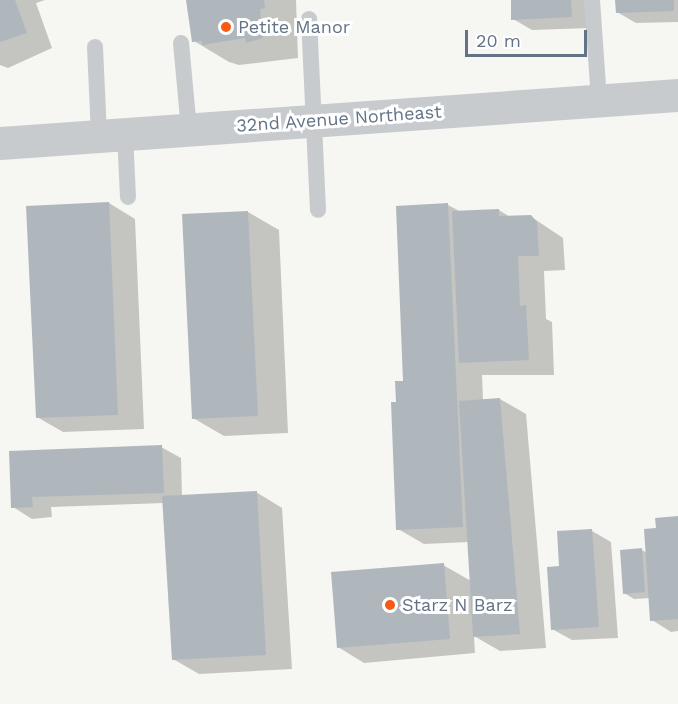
<!DOCTYPE html>
<html>
<head>
<meta charset="utf-8">
<style>
  body { margin:0 }
  #map { position:relative; width:678px; height:704px; overflow:hidden; background:#f6f6f2; font-family:"Work Sans",sans-serif }
  div>[style] { position:absolute }
  .shadow>* { inset:0; background:#0003 }
  .building>* { inset:0; background:#afb7bd }
  .lane>* { height:16px; margin:-8px; padding:0 8px; transform-origin:8px; border-radius:8px; background:#c8cbce }
  .street>* { height:33px; margin:-16.5px; padding:0 16.5px; transform-origin:16.5px; border-radius:16.5px; background:#c8cbce }
  .dots>* { width:16px; height:16px; translate:-50% -50%; box-sizing:border-box; border:3px solid #fff; border-radius:50% }
  span { translate:-50% -50%; white-space:nowrap; text-align:center; line-height:1.15; -webkit-text-stroke:6px #fff; paint-order:stroke }
  .poi-label { font-size:18px; color:#627386 }
  .left { translate:0 -50%; text-align:left }
  .street-label { font-size:18px; color:#627386 }
  .scale { position:absolute; left:465px; top:30px; width:122px; height:27px; box-sizing:border-box; border:3px solid #627386; border-top:0; padding-left:8px; font-size:18px; line-height:21px; white-space:nowrap; color:#627386; -webkit-text-stroke:4px #fff; paint-order:stroke }
</style>
</head>
<body>
<div id="map">
  <div class="shadow">
    <div style="clip-path:polygon(0 0,45px 0,36px 3px,52px 48px,8px 68px,0 65px)"></div>
    <div style="clip-path:polygon(188px 0,296px 0,298px 58px,239px 65px,229px 62px,194px 41px)"></div>
    <div style="clip-path:polygon(512px 0,589px 0,591px 28px,532px 30px,513px 19px)"></div>
    <div style="clip-path:polygon(617px 0,678px 0,678px 22px,636px 23px,617px 12px)"></div>
    <div style="clip-path:polygon(109px 203px,135px 219px,144px 429px,63px 432px,37px 417px)"></div>
    <div style="clip-path:polygon(448px 205px,461px 212px,499px 210px,510px 217px,530px 216px,563px 238px,565px 270px,544px 271px,546px 319px,552px 322px,554px 375px,482px 375px,483px 400px,500px 399px,526px 414px,546px 648px,500px 651px,474px 636px,475px 653px,364px 663px,338px 647px,443px 565px,471px 581px,469px 542px,424px 544px,398px 529px,398px 403px,405px 382px,397px 207px)"></div>
    <div style="clip-path:polygon(248px 212px,279px 230px,288px 433px,224px 436px,193px 418px)"></div>
    <div style="clip-path:polygon(161px 447px,181px 458px,182px 497px,256px 492px,282px 508px,292px 669px,199px 674px,173px 659px,164px 503px,51px 507px,52px 517px,32px 519px,13px 507px,10px 453px)"></div>
    <div style="clip-path:polygon(678px 518px,678px 631px,671px 632px,652px 620px,650px 598px,634px 599px,624px 593px,642px 550px,647px 553px,657px 530px)"></div>
    <div style="clip-path:polygon(592px 531px,611px 542px,618px 638px,572px 640px,552px 629px,561px 567px)"></div>
  </div>
  <div class="building">
    <div style="clip-path:polygon(0 0,15px 0,27px 33px,0 42px)"></div>
    <div style="clip-path:polygon(186px 0,264px 0,265px 8px,260px 9px,263px 38px,246px 43px,245px 38px,202px 45px,202px 41px,192px 42px)"></div>
    <div style="clip-path:polygon(511px 0,571px 0,572px 17px,511px 20px)"></div>
    <div style="clip-path:polygon(615px 0,674px 0,674px 11px,616px 13px)"></div>
    <div style="clip-path:polygon(109px 202px,118px 415px,36px 418px,26px 206px)"></div>
    <div style="clip-path:polygon(448px 203px,463px 527px,396px 530px,391px 402px,396px 402px,395px 381px,403px 381px,396px 206px)"></div>
    <div style="clip-path:polygon(499px 209px,499px 216px,531px 215px,537px 222px,539px 256px,518px 256px,520px 306px,526px 305px,529px 360px,459px 363px,452px 211px)"></div>
    <div style="clip-path:polygon(248px 211px,258px 416px,192px 419px,182px 214px)"></div>
    <div style="clip-path:polygon(500px 398px,520px 634px,473px 637px,459px 401px)"></div>
    <div style="clip-path:polygon(162px 445px,164px 493px,32px 497px,33px 507px,11px 508px,9px 451px)"></div>
    <div style="clip-path:polygon(257px 491px,266px 655px,172px 660px,162px 496px)"></div>
    <div style="clip-path:polygon(678px 516px,678px 619px,650px 621px,644px 529px,656px 528px,655px 518px)"></div>
    <div style="clip-path:polygon(592px 529px,599px 627px,551px 630px,547px 567px,559px 566px,557px 531px)"></div>
    <div style="clip-path:polygon(642px 548px,645px 592px,623px 594px,620px 550px)"></div>
    <div style="clip-path:polygon(444px 563px,450px 639px,337px 648px,331px 572px)"></div>
  </div>
  <div class="lane">
    <div style="left:592px;top:0;width:101px;rotate:86deg"></div>
    <div style="left:309px;top:19px;width:191px;rotate:87.3deg"></div>
    <div style="left:181px;top:43px;width:86px;rotate:84.7deg"></div>
    <div style="left:95px;top:47px;width:89px;rotate:87.4deg"></div>
    <div style="left:125px;top:134px;width:63px;rotate:87.3deg"></div>
  </div>
  <div class="street">
    <div style="left:0;top:143px;width:680px;rotate:-4.05deg"></div>
  </div>
  <div class="dots">
    <div style="left:226px;top:27px;background:#f55b13"></div>
    <div style="left:390px;top:605px;background:#f55b13"></div>
  </div>
  <div class="poi-label">
    <span class="left" style="left:238px;top:27px">Petite Manor</span>
    <span class="left" style="left:402px;top:605px">Starz N Barz</span>
  </div>
  <div class="street-label">
    <span style="left:339px;top:119px;rotate:-4deg">32nd Avenue Northeast</span>
  </div>
  <div class="scale">20 m</div>
</div>
</body>
</html>
